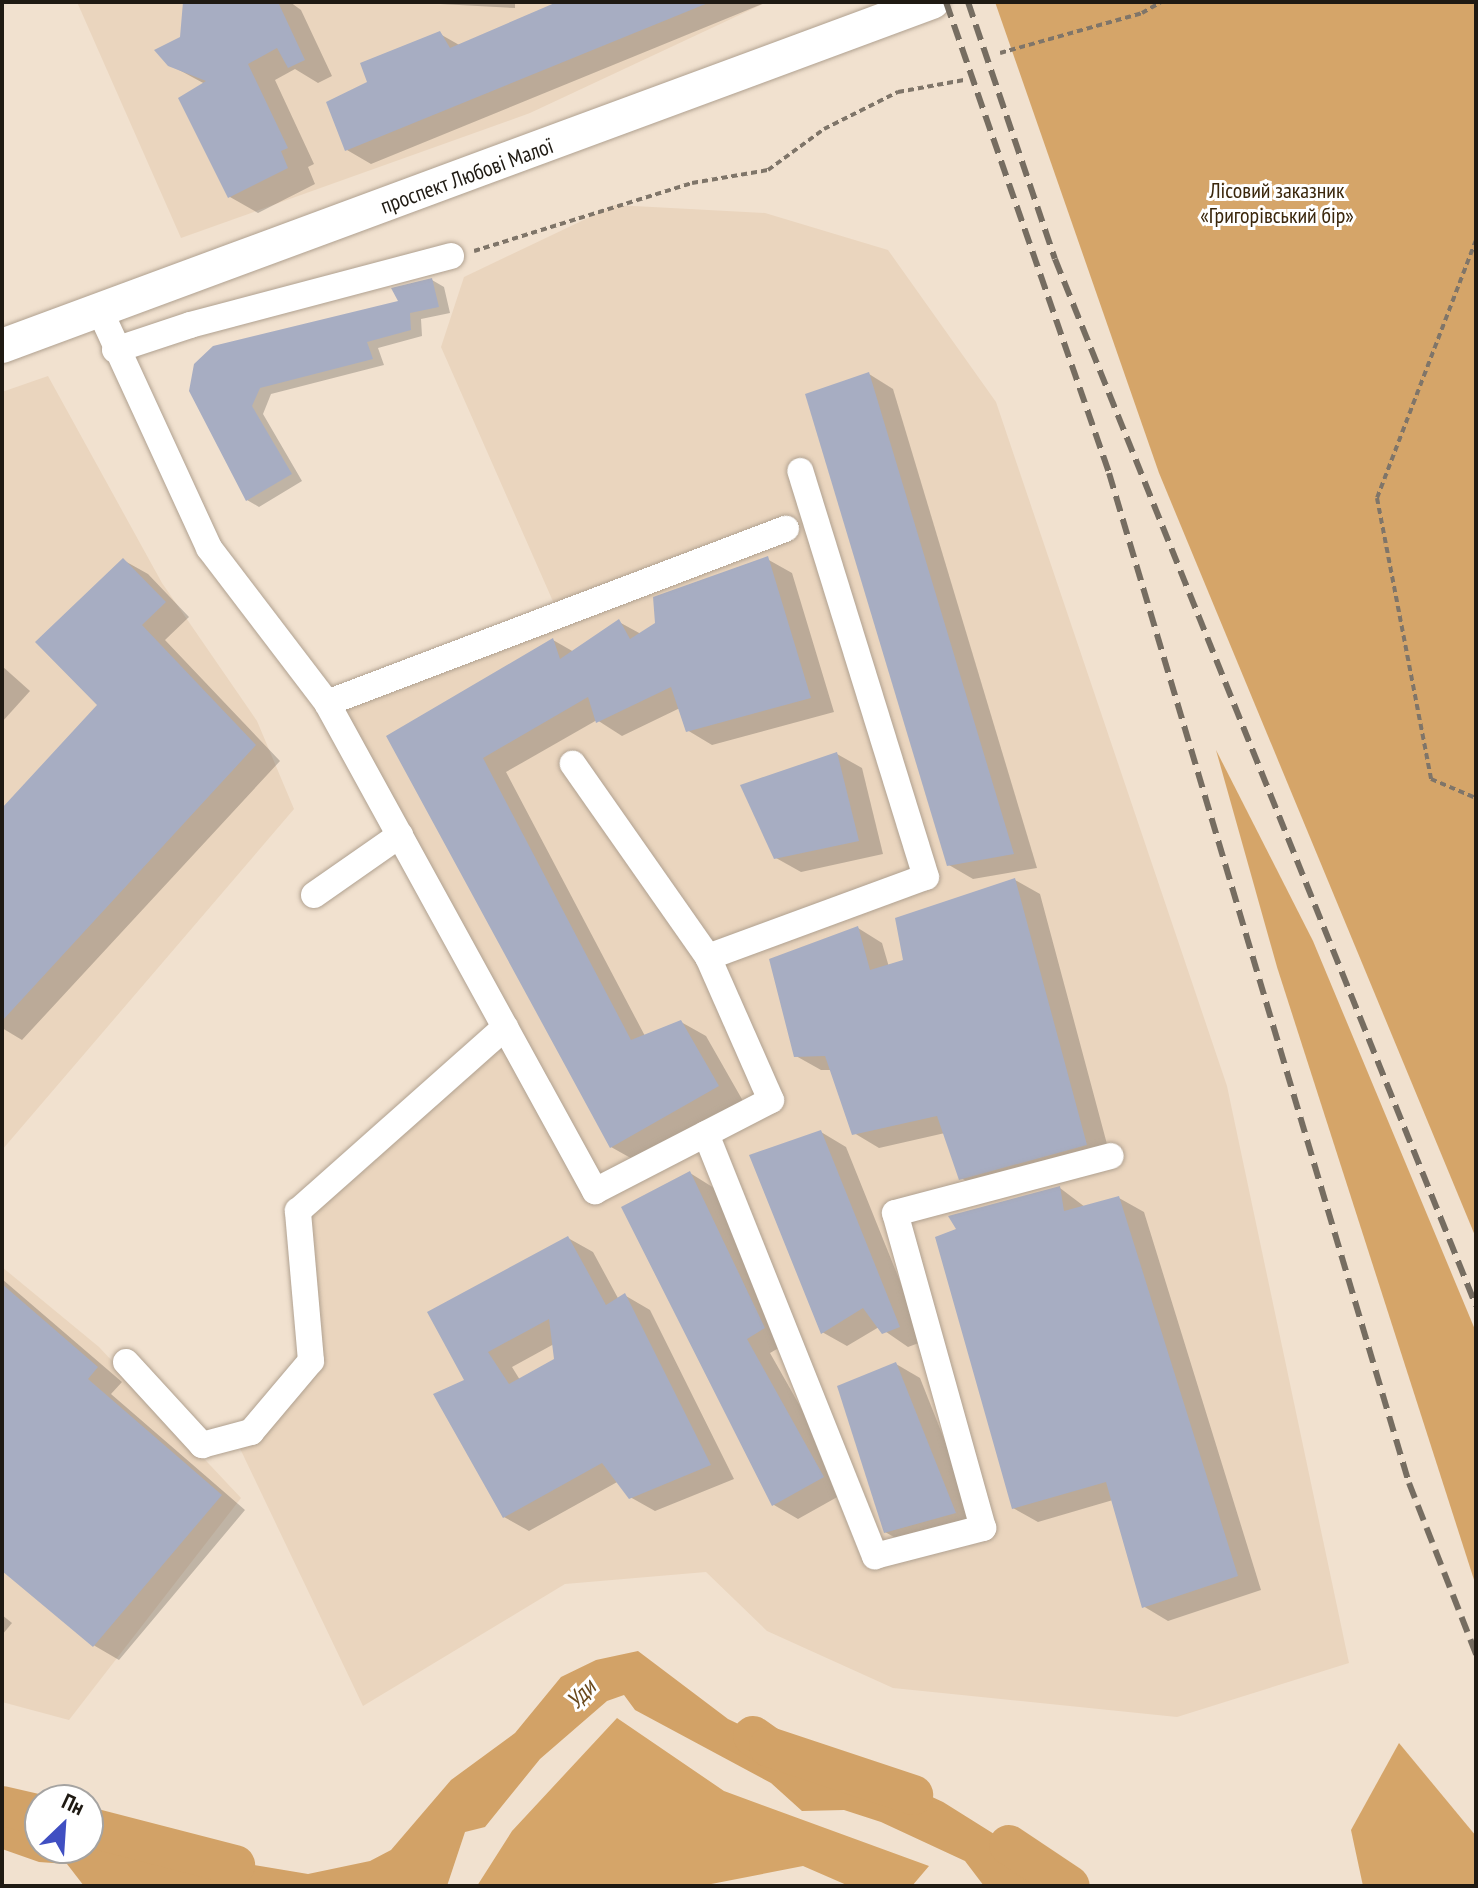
<!DOCTYPE html>
<html>
<head>
<meta charset="utf-8">
<style>
  body { margin:0 }
  #map { position:relative; width:1478px; height:1888px; overflow:hidden; background:#f1e1cf; font-family:"PT Sans Narrow",sans-serif }
  div>[style] { position:absolute }
  .built>* { inset:0; background:#ead5be }
  .forest>* { inset:0; background:#d5a569 }
  .water>* { inset:0; background:#d2a267 }
  .shadow>* { inset:0; background:#0003 }
  .river>* { height:40px; margin:-20px; padding:0 20px; transform-origin:20px; border-radius:20px; background:#d2a267 }
  .building>* { inset:0; background:#a7adc2 }
  .path>* { height:4px; margin-top:-2px; transform-origin:0; background:repeating-linear-gradient(90deg,#7f7569 0 6px,transparent 0 10px) }
  .roads { filter:drop-shadow(0 0 2px #b0a190) drop-shadow(0 0 2px #b0a190) }
  .minor>* { height:26px; margin:-13px; padding:0 13px; transform-origin:13px; border-radius:13px; background:#fff }
  .major>* { height:34px; margin:-17px; padding:0 17px; transform-origin:17px; border-radius:17px; background:#fff }
  .rail>* { height:6px; margin-top:-3px; transform-origin:0; background:repeating-linear-gradient(90deg,#766d61 0 16px,transparent 0 24px) }
  span { translate:-50% -50%; white-space:nowrap; text-align:center; line-height:1.15; -webkit-text-stroke:6px #fff; paint-order:stroke }
  .street-label { font-size:22px; color:#1f1a13 }
  .park-label { font-size:22px; color:#3a260b }
  .water-label { font-size:24px; color:#6b4a1d; font-style:italic }
  .frame { position:absolute; inset:0; border:4px solid #1f1a13; pointer-events:none }
  .north { position:absolute; left:24px; top:1784px; width:80px; height:80px; box-sizing:border-box; background:#fff; border:2px solid #a5a3a1; border-radius:50%; rotate:25deg; font-size:22px; font-weight:700; line-height:32px; text-align:center; color:#1f1a13 }
  .north::after { content:''; display:block; margin:auto; width:28px; height:36px; background:#404fc2; clip-path:polygon(50% 0,100% 100%,50% 72%,0 100%) }
</style>
</head>
<body>
<div id="map">
  <div class="built">
    <div style="clip-path:polygon(77px 2px,767px 2px,530px 113px,181px 238px)"></div>
    <div style="clip-path:polygon(615px 205px,765px 213px,888px 250px,996px 402px,1227px 1086px,1349px 1663px,1177px 1717px,893px 1688px,767px 1631px,706px 1572px,565px 1584px,363px 1706px,234px 1436px,311px 1361px,298px 1211px,502px 1020px,327px 703px,559px 615px,441px 347px,464px 277px)"></div>
    <div style="clip-path:polygon(48px 376px,162px 583px,257px 721px,294px 809px,2px 1150px,2px 392px)"></div>
    <div style="clip-path:polygon(2px 1267px,99px 1347px,241px 1498px,69px 1720px,2px 1702px)"></div>
  </div>
  <div class="forest">
    <div style="clip-path:polygon(995px 2px,1476px 2px,1476px 1238px,1159px 473px)"></div>
    <div style="clip-path:polygon(1216px 750px,1313px 941px,1476px 1332px,1476px 1586px,1277px 967px)"></div>
    <div style="clip-path:polygon(617px 1718px,724px 1791px,929px 1866px,912px 1886px,849px 1886px,803px 1866px,701px 1886px,477px 1886px,512px 1831px)"></div>
    <div style="clip-path:polygon(1399px 1743px,1476px 1836px,1476px 1886px,1363px 1886px,1351px 1830px)"></div>
  </div>
  <div class="water">
    <div style="clip-path:polygon(638px 1651px,728px 1719px,839px 1772px,904px 1784px,943px 1802px,1045px 1866px,1066px 1886px,984px 1886px,965px 1861px,881px 1822px,844px 1810px,802px 1811px,771px 1783px,635px 1710px,624px 1695px,607px 1701px,540px 1759px,485px 1827px,465px 1832px,447px 1886px,84px 1886px,67px 1864px,39px 1862px,2px 1849px,2px 1817px,40px 1826px,40px 1848px,88px 1848px,88px 1837px,308px 1874px,370px 1861px,391px 1850px,451px 1780px,515px 1733px,561px 1677px,596px 1660px)"></div>
  </div>
  <div class="shadow">
    <div style="clip-path:polygon(186px 2px,290px 2px,301px 10px,332px 76px,318px 83px,295px 69px,275px 80px,314px 164px,308px 167px,315px 184px,258px 213px,230px 197px,205px 84px,170px 65px,182px 38px)"></div>
    <div style="clip-path:polygon(403px 2px,515px 2px,515px 8px)"></div>
    <div style="clip-path:polygon(562px 2px,767px 2px,371px 164px,347px 150px,369px 83px,440px 34px,461px 46px)"></div>
    <div style="clip-path:polygon(432px 280px,444px 287px,450px 313px,421px 319px,422px 336px,378px 348px,384px 365px,271px 394px,263px 414px,302px 481px,259px 507px,247px 500px,191px 391px,401px 302px)"></div>
    <div style="clip-path:polygon(869px 374px,893px 389px,1037px 868px,973px 879px,949px 865px)"></div>
    <div style="clip-path:polygon(767px 559px,792px 573px,834px 712px,712px 745px,687px 730px,680px 708px,622px 736px,597px 720px,506px 772px,645px 1036px,681px 1022px,706px 1036px,743px 1101px,636px 1161px,611px 1147px,389px 736px,553px 640px,574px 652px,619px 622px,641px 634px)"></div>
    <div style="clip-path:polygon(123px 560px,148px 574px,189px 617px,165px 640px,280px 761px,22px 1040px,2px 1028px,2px 811px,99px 705px)"></div>
    <div style="clip-path:polygon(2px 666px,30px 691px,2px 722px)"></div>
    <div style="clip-path:polygon(837px 754px,862px 768px,883px 854px,801px 872px,776px 858px)"></div>
    <div style="clip-path:polygon(1015px 880px,1040px 894px,1111px 1159px,986px 1192px,961px 1178px,945px 1133px,879px 1148px,854px 1133px,832px 1070px,821px 1070px,796px 1056px,858px 928px,882px 943px,889px 967px,905px 961px)"></div>
    <div style="clip-path:polygon(821px 1132px,846px 1147px,924px 1341px,908px 1347px,879px 1327px,847px 1346px,822px 1332px)"></div>
    <div style="clip-path:polygon(690px 1173px,714px 1188px,789px 1342px,770px 1353px,848px 1491px,798px 1519px,774px 1505px)"></div>
    <div style="clip-path:polygon(1060px 1188px,1085px 1207px,1119px 1198px,1144px 1212px,1261px 1590px,1168px 1621px,1143px 1606px,1113px 1500px,1038px 1522px,1013px 1508px)"></div>
    <div style="clip-path:polygon(evenodd,568px 1238px,593px 1252px,619px 1300px,626px 1296px,650px 1310px,734px 1479px,655px 1511px,630px 1497px,619px 1481px,529px 1531px,504px 1517px,467px 1381px,568px 1238px,554px 1344px,556px 1360px,520px 1380px,512px 1367px,554px 1344px)"></div>
    <div style="clip-path:polygon(2px 1279px,122px 1382px,111px 1394px,245px 1510px,119px 1660px,95px 1646px,2px 1568px)"></div>
    <div style="clip-path:polygon(896px 1364px,920px 1378px,979px 1527px,910px 1546px,885px 1532px)"></div>
    <div style="clip-path:polygon(2px 1615px,12px 1623px,2px 1635px)"></div>
  </div>
  <div class="river">
    <div style="left:753px;top:1736px;width:19px;rotate:35deg"></div>
    <div style="left:769px;top:1747px;width:152px;rotate:18.4deg"></div>
    <div style="left:2px;top:1806px;width:39px;rotate:13deg"></div>
    <div style="left:88px;top:1827px;width:152px;rotate:14.5deg"></div>
    <div style="left:1009px;top:1845px;width:73px;rotate:33.9deg"></div>
  </div>
  <div class="building">
    <div style="clip-path:polygon(183px 2px,278px 2px,305px 60px,288px 68px,277px 48px,248px 64px,288px 148px,281px 151px,288px 168px,228px 198px,178px 98px,206px 81px,168px 66px,154px 50px,180px 37px)"></div>
    <div style="clip-path:polygon(557px 2px,708px 3px,345px 151px,326px 102px,367px 82px,360px 63px,440px 31px,450px 48px)"></div>
    <div style="clip-path:polygon(432px 278px,439px 307px,410px 313px,411px 330px,367px 342px,373px 359px,260px 388px,252px 406px,292px 474px,246px 501px,189px 391px,194px 364px,213px 346px,398px 301px,391px 288px)"></div>
    <div style="clip-path:polygon(869px 372px,1014px 854px,947px 866px,805px 394px)"></div>
    <div style="clip-path:polygon(768px 556px,811px 698px,686px 732px,671px 687px,596px 723px,588px 697px,483px 758px,631px 1040px,681px 1020px,719px 1086px,610px 1148px,386px 736px,553px 638px,560px 659px,619px 619px,630px 639px,655px 623px,653px 597px)"></div>
    <div style="clip-path:polygon(123px 558px,166px 602px,142px 625px,256px 745px,2px 1021px,2px 808px,97px 705px,35px 642px)"></div>
    <div style="clip-path:polygon(837px 752px,859px 841px,774px 859px,740px 785px)"></div>
    <div style="clip-path:polygon(1015px 878px,1087px 1145px,959px 1180px,937px 1116px,852px 1135px,825px 1056px,794px 1057px,769px 959px,858px 926px,870px 970px,903px 960px,895px 918px)"></div>
    <div style="clip-path:polygon(821px 1130px,900px 1327px,882px 1334px,863px 1308px,821px 1334px,749px 1155px)"></div>
    <div style="clip-path:polygon(690px 1171px,765px 1328px,747px 1339px,824px 1477px,772px 1506px,621px 1207px)"></div>
    <div style="clip-path:polygon(1060px 1186px,1064px 1211px,1119px 1196px,1238px 1576px,1142px 1608px,1106px 1482px,1012px 1509px,935px 1237px,956px 1229px,948px 1216px)"></div>
    <div style="clip-path:polygon(evenodd,568px 1236px,606px 1305px,625px 1293px,711px 1465px,629px 1499px,602px 1463px,503px 1518px,433px 1394px,464px 1380px,427px 1312px,568px 1236px,549px 1319px,554px 1359px,509px 1384px,488px 1352px,549px 1319px)"></div>
    <div style="clip-path:polygon(2px 1284px,98px 1367px,88px 1379px,222px 1495px,93px 1647px,2px 1571px)"></div>
    <div style="clip-path:polygon(896px 1362px,956px 1513px,884px 1533px,837px 1386px)"></div>
  </div>
  <div class="path">
    <div style="left:1000px;top:53px;width:148px;rotate:-15.7deg"></div>
    <div style="left:1142px;top:13px;width:22px;rotate:-30deg"></div>
    <div style="left:1476px;top:240px;width:276px;rotate:111deg"></div>
    <div style="left:1377px;top:498px;width:286px;rotate:79.1deg"></div>
    <div style="left:1431px;top:779px;width:49px;rotate:22.9deg"></div>
    <div style="left:474px;top:251px;width:228px;rotate:-17.3deg"></div>
    <div style="left:692px;top:183px;width:77px;rotate:-9.7deg"></div>
    <div style="left:768px;top:170px;width:69px;rotate:-36.2deg"></div>
    <div style="left:824px;top:129px;width:83px;rotate:-26.6deg"></div>
    <div style="left:898px;top:92px;width:67px;rotate:-10.3deg"></div>
  </div>
  <div class="roads">
    <div class="minor">
      <div style="left:101px;top:313px;width:259px;rotate:65.3deg"></div>
      <div style="left:209px;top:548px;width:195px;rotate:52.7deg"></div>
      <div style="left:327px;top:703px;width:557px;rotate:61.23deg"></div>
      <div style="left:595px;top:1191px;width:198px;rotate:-27.3deg"></div>
      <div style="left:771px;top:1100px;width:156px;rotate:-113.8deg"></div>
      <div style="left:708px;top:957px;width:236px;rotate:-125deg"></div>
      <div style="left:115px;top:350px;width:79px;rotate:-18.4deg"></div>
      <div style="left:190px;top:325px;width:270px;rotate:-14.8deg"></div>
      <div style="left:327px;top:703px;width:491px;rotate:-20.8deg"></div>
      <div style="left:314px;top:895px;width:105px;rotate:-34.9deg"></div>
      <div style="left:708px;top:957px;width:232px;rotate:-20.2deg"></div>
      <div style="left:926px;top:877px;width:425px;rotate:-107.2deg"></div>
      <div style="left:706px;top:1134px;width:455px;rotate:68.2deg"></div>
      <div style="left:875px;top:1556px;width:112px;rotate:-14.5deg"></div>
      <div style="left:983px;top:1528px;width:327px;rotate:-105.6deg"></div>
      <div style="left:895px;top:1213px;width:223px;rotate:-14.8deg"></div>
      <div style="left:126px;top:1362px;width:113px;rotate:47.5deg"></div>
      <div style="left:202px;top:1445px;width:51px;rotate:-14.9deg"></div>
      <div style="left:251px;top:1432px;width:93px;rotate:-49.8deg"></div>
      <div style="left:311px;top:1361px;width:151px;rotate:-95deg"></div>
      <div style="left:298px;top:1211px;width:277px;rotate:-41.6deg"></div>
    </div>
    <div class="major">
      <div style="left:2px;top:346px;width:992px;rotate:-20.3deg"></div>
    </div>
  </div>
  <div class="rail">
    <div style="left:946px;top:2px;width:498px;rotate:70.9deg"></div>
    <div style="left:1109px;top:473px;width:1054px;rotate:73.46deg"></div>
    <div style="left:1409px;top:1483px;width:184px;rotate:68.6deg"></div>
    <div style="left:968px;top:2px;width:271px;rotate:71.3deg"></div>
    <div style="left:1055px;top:259px;width:1128px;rotate:68.09deg"></div>
  </div>
  <div class="street-label">
    <span style="left:467px;top:176px;rotate:-20deg">проспект Любові Малої</span>
  </div>
  <div class="park-label">
    <span style="left:1277px;top:203px">Лісовий заказник<br>«Григорівський бір»</span>
  </div>
  <div class="water-label">
    <span style="left:581px;top:1694px;rotate:-46deg">Уди</span>
  </div>
  <div class="frame"></div>
  <div class="north">Пн</div>
</div>
</body>
</html>
